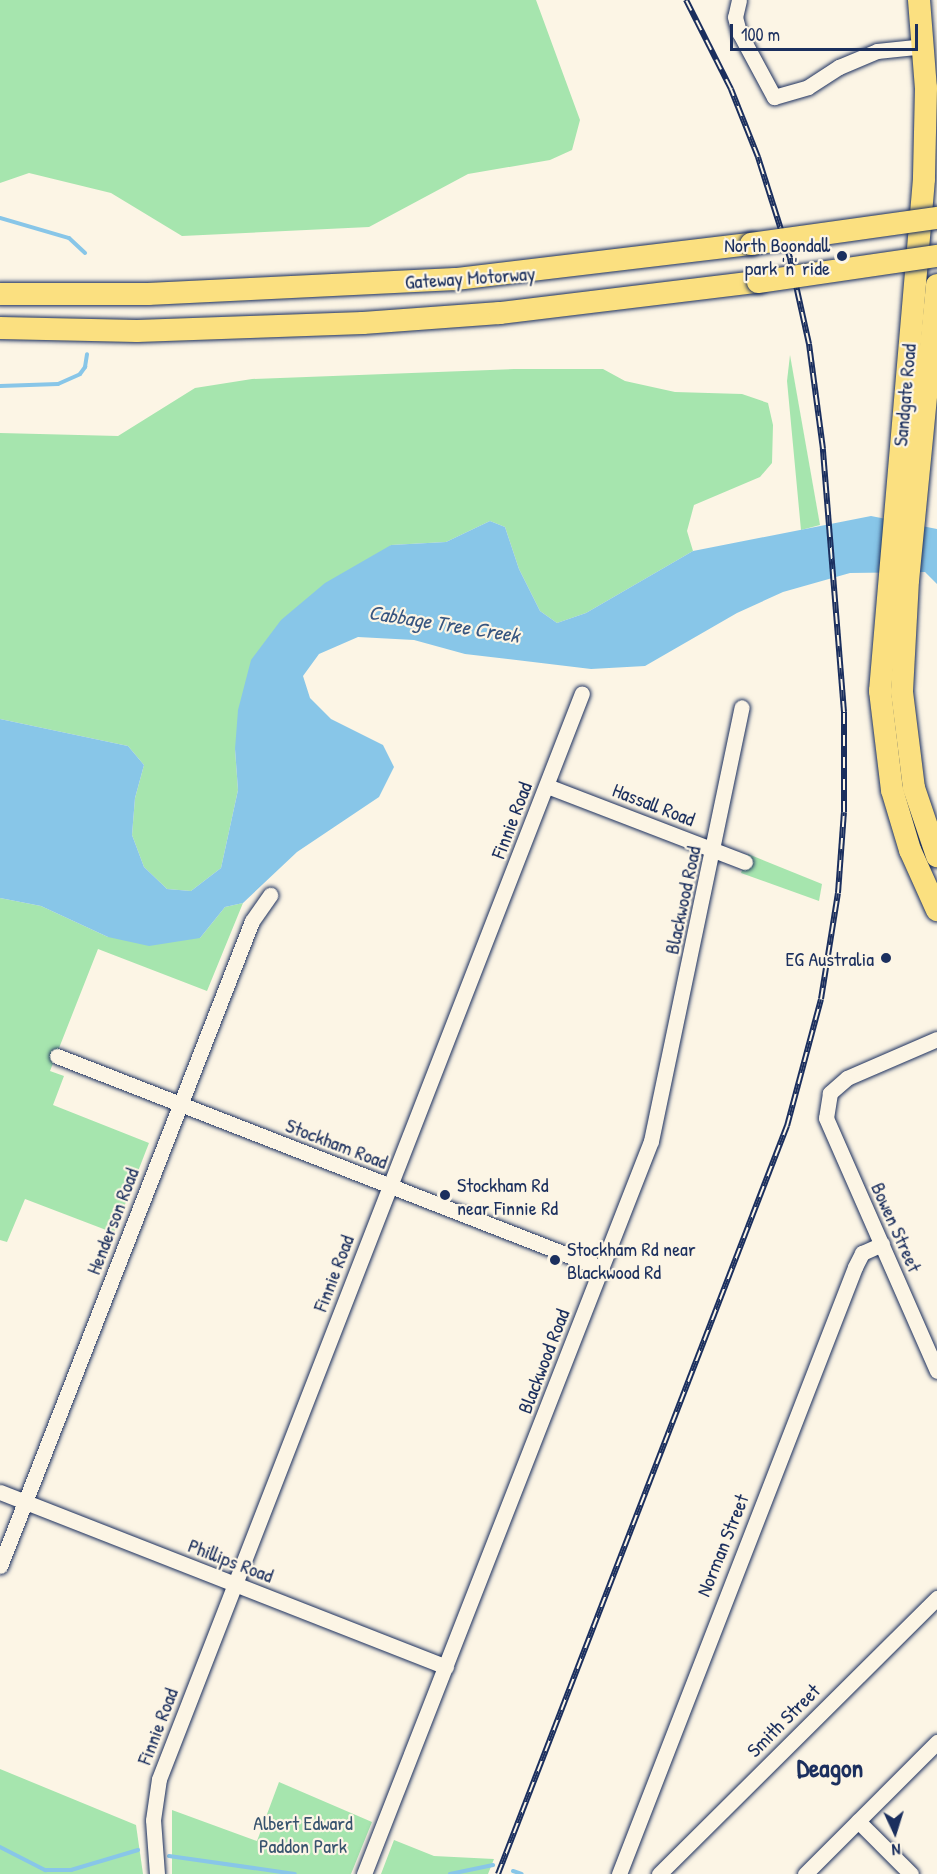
<!DOCTYPE html>
<html>
<head>
<meta charset="utf-8">
<style>
  body { margin:0 }
  #map { position:relative; width:937px; height:1874px; overflow:hidden; background:#fcf5e5; font-family:"Patrick Hand",sans-serif }
  div>[style] { position:absolute }
  .green>* { inset:0; background:#a6e5ae }
  .water>* { inset:0; background:#88c6e8 }
  .stream>* { height:4px; margin:-2px; padding:0 2px; transform-origin:2px; border-radius:2px; background:#88c6e8 }
  .roads { filter:drop-shadow(0 0 2px #1b2f5e) drop-shadow(0 0 2px #1b2f5e) }
  .minor>* { height:15px; margin:-7.5px; padding:0 7.5px; transform-origin:7.5px; border-radius:7.5px; background:#fcf5e5 }
  .highway>* { height:22px; margin:-11px; padding:0 11px; transform-origin:11px; border-radius:11px; background:#fbe080 }
  .rail>* { height:6px; margin-top:-3px; transform-origin:0; background:repeating-linear-gradient(90deg,#fcf5e5 0 11px,#1b2f5e 0 22px); box-sizing:border-box; border-block:2px solid #1b2f5e }
  .bridges { filter:drop-shadow(0 0 2px #1b2f5e) drop-shadow(0 0 2px #1b2f5e) }
  .highway-bridge>* { height:22px; margin:-11px; padding:0 11px; transform-origin:11px; border-radius:11px; background:#fbe080 }
  .dots>* { width:16px; height:16px; translate:-50% -50%; box-sizing:border-box; border:3px solid #fcf5e5; border-radius:50% }
  span { translate:-50% -50%; white-space:nowrap; text-align:center; line-height:1.15; -webkit-text-stroke:4.5px #fcf5e5; paint-order:stroke }
  .poi-label { font-size:20px; color:#1b2f5e }
  .right { translate:-100% -50%; text-align:right }
  .left { translate:0 -50%; text-align:left }
  .street-label { font-size:20px; color:#1b2f5e }
  .park-label { font-size:20px; color:#37536e }
  .water-label { font-size:21px; color:#365580; font-style:italic }
  .district-label { font-size:26px; color:#1b2f5e; font-weight:700 }
  .north { position:absolute; left:865px; top:1802px; width:60px; height:60px; -webkit-text-stroke:4px #fcf5e5; paint-order:stroke; rotate:176deg; font-size:16px; font-weight:700; line-height:24px; text-align:center; color:#1b2f5e }
  .north::after { content:''; display:block; margin:auto; width:21px; height:27px; background:#1b2f5e; clip-path:polygon(50% 0,100% 100%,50% 72%,0 100%) }
  .scale { position:absolute; left:730px; top:24px; width:188px; height:27px; box-sizing:border-box; border:3px solid #1b2f5e; border-top:0; padding-left:8px; font-size:18px; line-height:21px; white-space:nowrap; color:#1b2f5e; -webkit-text-stroke:4px #fcf5e5; paint-order:stroke }
</style>
</head>
<body>
<div id="map">
  <div class="green">
    <div style="clip-path:polygon(0 0,536px 0,580px 120px,572px 150px,550px 160px,468px 174px,369px 227px,182px 236px,111px 193px,29px 173px,0 183px)"></div>
    <div style="clip-path:polygon(790px 355px,820px 525px,801px 530px,787px 381px)"></div>
    <div style="clip-path:polygon(514px 369px,603px 369px,625px 381px,675px 392px,742px 394px,768px 403px,773px 425px,772px 463px,760px 477px,694px 505px,687px 531px,693px 551px,586px 613px,557px 623px,540px 611px,519px 569px,505px 527px,490px 521px,446px 542px,391px 545px,235px 749px,238px 790px,221px 868px,191px 891px,167px 889px,144px 867px,132px 835px,135px 798px,144px 765px,128px 746px,0 719px,0 433px,118px 436px,195px 388px,252px 379px)"></div>
    <div style="clip-path:polygon(748px 854px,822px 884px,819px 901px,741px 873px)"></div>
    <div style="clip-path:polygon(0 898px,41px 906px,108px 937px,200px 938px,225px 907px,243px 903px,207px 991px,98px 949px,50px 1071px,64px 1076px,53px 1105px,149px 1143px,114px 1233px,25px 1199px,7px 1242px,0 1240px)"></div>
    <div style="clip-path:polygon(0 1769px,136px 1825px,143px 1874px,0 1874px)"></div>
    <div style="clip-path:polygon(279px 1782px,372px 1822px,351px 1874px,172px 1874px,172px 1810px,257px 1841px)"></div>
    <div style="clip-path:polygon(394px 1840px,434px 1856px,494px 1859px,488px 1874px,381px 1874px)"></div>
  </div>
  <div class="water">
    <div style="clip-path:polygon(871px 516px,937px 529px,937px 584px,925px 572px,850px 573px,783px 592px,737px 613px,645px 666px,591px 669px,465px 654px,414px 640px,358px 637px,319px 654px,303px 676px,310px 698px,331px 719px,383px 745px,394px 767px,379px 797px,297px 852px,243px 903px,225px 907px,200px 938px,149px 946px,108px 937px,41px 906px,0 898px,0 719px,128px 746px,144px 765px,135px 798px,132px 835px,144px 867px,167px 889px,191px 891px,221px 868px,238px 790px,235px 749px,238px 710px,251px 660px,281px 620px,325px 583px,391px 545px,446px 542px,490px 521px,505px 527px,519px 569px,540px 611px,557px 623px,586px 613px,693px 551px)"></div>
  </div>
  <div class="stream">
    <div style="left:0;top:218px;width:72px;rotate:16.2deg"></div>
    <div style="left:69px;top:238px;width:22px;rotate:43deg"></div>
    <div style="left:0;top:386px;width:58px;rotate:-2deg"></div>
    <div style="left:58px;top:384px;width:24px;rotate:-24deg"></div>
    <div style="left:80px;top:374px;width:9px;rotate:-54deg"></div>
    <div style="left:85px;top:367px;width:13px;rotate:-81deg"></div>
    <div style="left:0;top:1847px;width:51px;rotate:27.1deg"></div>
    <div style="left:45px;top:1870px;width:26px"></div>
    <div style="left:71px;top:1870px;width:70px;rotate:-16.6deg"></div>
    <div style="left:169px;top:1856px;width:127px;rotate:8.1deg"></div>
    <div style="left:513px;top:1871px;width:9px;rotate:18deg"></div>
    <div style="left:450px;top:1874px;width:44px;rotate:-11.8deg"></div>
  </div>
  <div class="roads">
    <div class="minor">
      <div style="left:739px;top:0;width:17px;rotate:103deg"></div>
      <div style="left:735px;top:17px;width:16px;rotate:75deg"></div>
      <div style="left:739px;top:32px;width:74px;rotate:61.7deg"></div>
      <div style="left:774px;top:97px;width:35px;rotate:-16deg"></div>
      <div style="left:808px;top:87px;width:37px;rotate:-33deg"></div>
      <div style="left:839px;top:67px;width:41px;rotate:-22.8deg"></div>
      <div style="left:877px;top:51px;width:48px;rotate:-5.9deg"></div>
      <div style="left:547px;top:786px;width:212px;rotate:21deg"></div>
      <div style="left:937px;top:1039px;width:98px;rotate:156.6deg"></div>
      <div style="left:847px;top:1078px;width:23px;rotate:139deg"></div>
      <div style="left:830px;top:1093px;width:25px;rotate:99deg"></div>
      <div style="left:826px;top:1118px;width:276px;rotate:66.3deg"></div>
      <div style="left:57px;top:1056px;width:584px;rotate:21.29deg"></div>
      <div style="left:0;top:1492px;width:479px;rotate:21.4deg"></div>
      <div style="left:0;top:1566px;width:692px;rotate:-68.66deg"></div>
      <div style="left:252px;top:921px;width:32px;rotate:-55deg"></div>
      <div style="left:858px;top:1821px;width:75px;rotate:45deg"></div>
      <div style="left:157px;top:1874px;width:54px;rotate:-94.2deg"></div>
      <div style="left:153px;top:1820px;width:41px;rotate:-81.7deg"></div>
      <div style="left:159px;top:1779px;width:1165px;rotate:-68.72deg"></div>
      <div style="left:364px;top:1874px;width:787px;rotate:-68.62deg"></div>
      <div style="left:651px;top:1141px;width:443px;rotate:-78.2deg"></div>
      <div style="left:619px;top:1874px;width:651px;rotate:-68.75deg"></div>
      <div style="left:855px;top:1267px;width:16px;rotate:-63deg"></div>
      <div style="left:862px;top:1253px;width:22px;rotate:-24deg"></div>
      <div style="left:659px;top:1874px;width:392px;rotate:-44.8deg"></div>
      <div style="left:805px;top:1874px;width:187px;rotate:-45deg"></div>
    </div>
    <div class="highway">
      <div style="left:919px;top:0;width:88px;rotate:85.5deg"></div>
      <div style="left:926px;top:88px;width:91px;rotate:91.3deg"></div>
      <div style="left:924px;top:179px;width:514px;rotate:94.91deg"></div>
      <div style="left:880px;top:691px;width:100px;rotate:83.1deg"></div>
      <div style="left:892px;top:790px;width:63px;rotate:73.3deg"></div>
      <div style="left:910px;top:850px;width:66px;rotate:65.8deg"></div>
      <div style="left:937px;top:285px;width:296px;rotate:95.6deg"></div>
      <div style="left:908px;top:580px;width:112px;rotate:93.1deg"></div>
      <div style="left:902px;top:692px;width:97px;rotate:82.9deg"></div>
      <div style="left:914px;top:788px;width:72px;rotate:71.3deg"></div>
      <div style="left:0;top:294px;width:148px"></div>
      <div style="left:148px;top:294px;width:308px;rotate:-2.8deg"></div>
      <div style="left:456px;top:279px;width:297px;rotate:-6.8deg"></div>
      <div style="left:0;top:328px;width:137px;rotate:1.3deg"></div>
      <div style="left:137px;top:331px;width:226px;rotate:-2deg"></div>
      <div style="left:363px;top:323px;width:137px;rotate:-4.2deg"></div>
      <div style="left:500px;top:313px;width:260px;rotate:-6.9deg"></div>
    </div>
  </div>
  <div class="rail">
    <div style="left:498px;top:1874px;width:802px;rotate:-68.88deg"></div>
    <div style="left:787px;top:1126px;width:131px;rotate:-75deg"></div>
    <div style="left:821px;top:999px;width:107px;rotate:-80.9deg"></div>
    <div style="left:838px;top:893px;width:81px;rotate:-85.8deg"></div>
    <div style="left:844px;top:812px;width:100px;rotate:-90deg"></div>
    <div style="left:844px;top:712px;width:264px;rotate:-94.6deg"></div>
    <div style="left:823px;top:449px;width:106px;rotate:-97.6deg"></div>
    <div style="left:809px;top:344px;width:88px;rotate:-102.5deg"></div>
    <div style="left:790px;top:258px;width:106px;rotate:-107.6deg"></div>
    <div style="left:758px;top:157px;width:73px;rotate:-111.7deg"></div>
    <div style="left:731px;top:89px;width:100px;rotate:-116.8deg"></div>
  </div>
  <div class="bridges">
    <div class="highway-bridge">
      <div style="left:751px;top:244px;width:188px;rotate:-8deg"></div>
      <div style="left:758px;top:282px;width:181px;rotate:-8.3deg"></div>
    </div>
  </div>
  <div class="dots">
    <div style="left:842px;top:256px;background:#1b2f5e"></div>
    <div style="left:886px;top:958px;background:#1b2f5e"></div>
    <div style="left:445px;top:1195px;background:#1b2f5e"></div>
    <div style="left:555px;top:1260px;background:#1b2f5e"></div>
  </div>
  <div class="poi-label">
    <span class="right" style="left:830px;top:256px">North Boondall<br>park 'n' ride</span>
    <span class="right" style="left:874px;top:958px">EG Australia</span>
    <span class="left" style="left:457px;top:1196px">Stockham Rd<br>near Finnie Rd</span>
    <span class="left" style="left:567px;top:1260px">Stockham Rd near<br>Blackwood Rd</span>
  </div>
  <div class="street-label">
    <span style="left:470px;top:277px;rotate:-4deg">Gateway Motorway</span>
    <span style="left:904px;top:395px;rotate:-85deg">Sandgate Road</span>
    <span style="left:654px;top:804px;rotate:21deg">Hassall Road</span>
    <span style="left:511px;top:820px;rotate:-69deg">Finnie Road</span>
    <span style="left:682px;top:900px;rotate:-78deg">Blackwood Road</span>
    <span style="left:337px;top:1143px;rotate:21deg">Stockham Road</span>
    <span style="left:112px;top:1221px;rotate:-69deg">Henderson Road</span>
    <span style="left:897px;top:1227px;rotate:66deg">Bowen Street</span>
    <span style="left:333px;top:1273px;rotate:-69deg">Finnie Road</span>
    <span style="left:543px;top:1361px;rotate:-69deg">Blackwood Road</span>
    <span style="left:722px;top:1545px;rotate:-68deg">Norman Street</span>
    <span style="left:231px;top:1560px;rotate:21deg">Phillips Road</span>
    <span style="left:783px;top:1720px;rotate:-45deg">Smith Street</span>
    <span style="left:157px;top:1726px;rotate:-69deg">Finnie Road</span>
  </div>
  <div class="park-label">
    <span style="left:303px;top:1834px">Albert Edward<br>Paddon Park</span>
  </div>
  <div class="water-label">
    <span style="left:444px;top:624px;rotate:9deg">Cabbage Tree Creek</span>
  </div>
  <div class="district-label">
    <span style="left:830px;top:1768px">Deagon</span>
  </div>
  <div class="north">N</div>
  <div class="scale">100 m</div>
</div>
</body>
</html>
